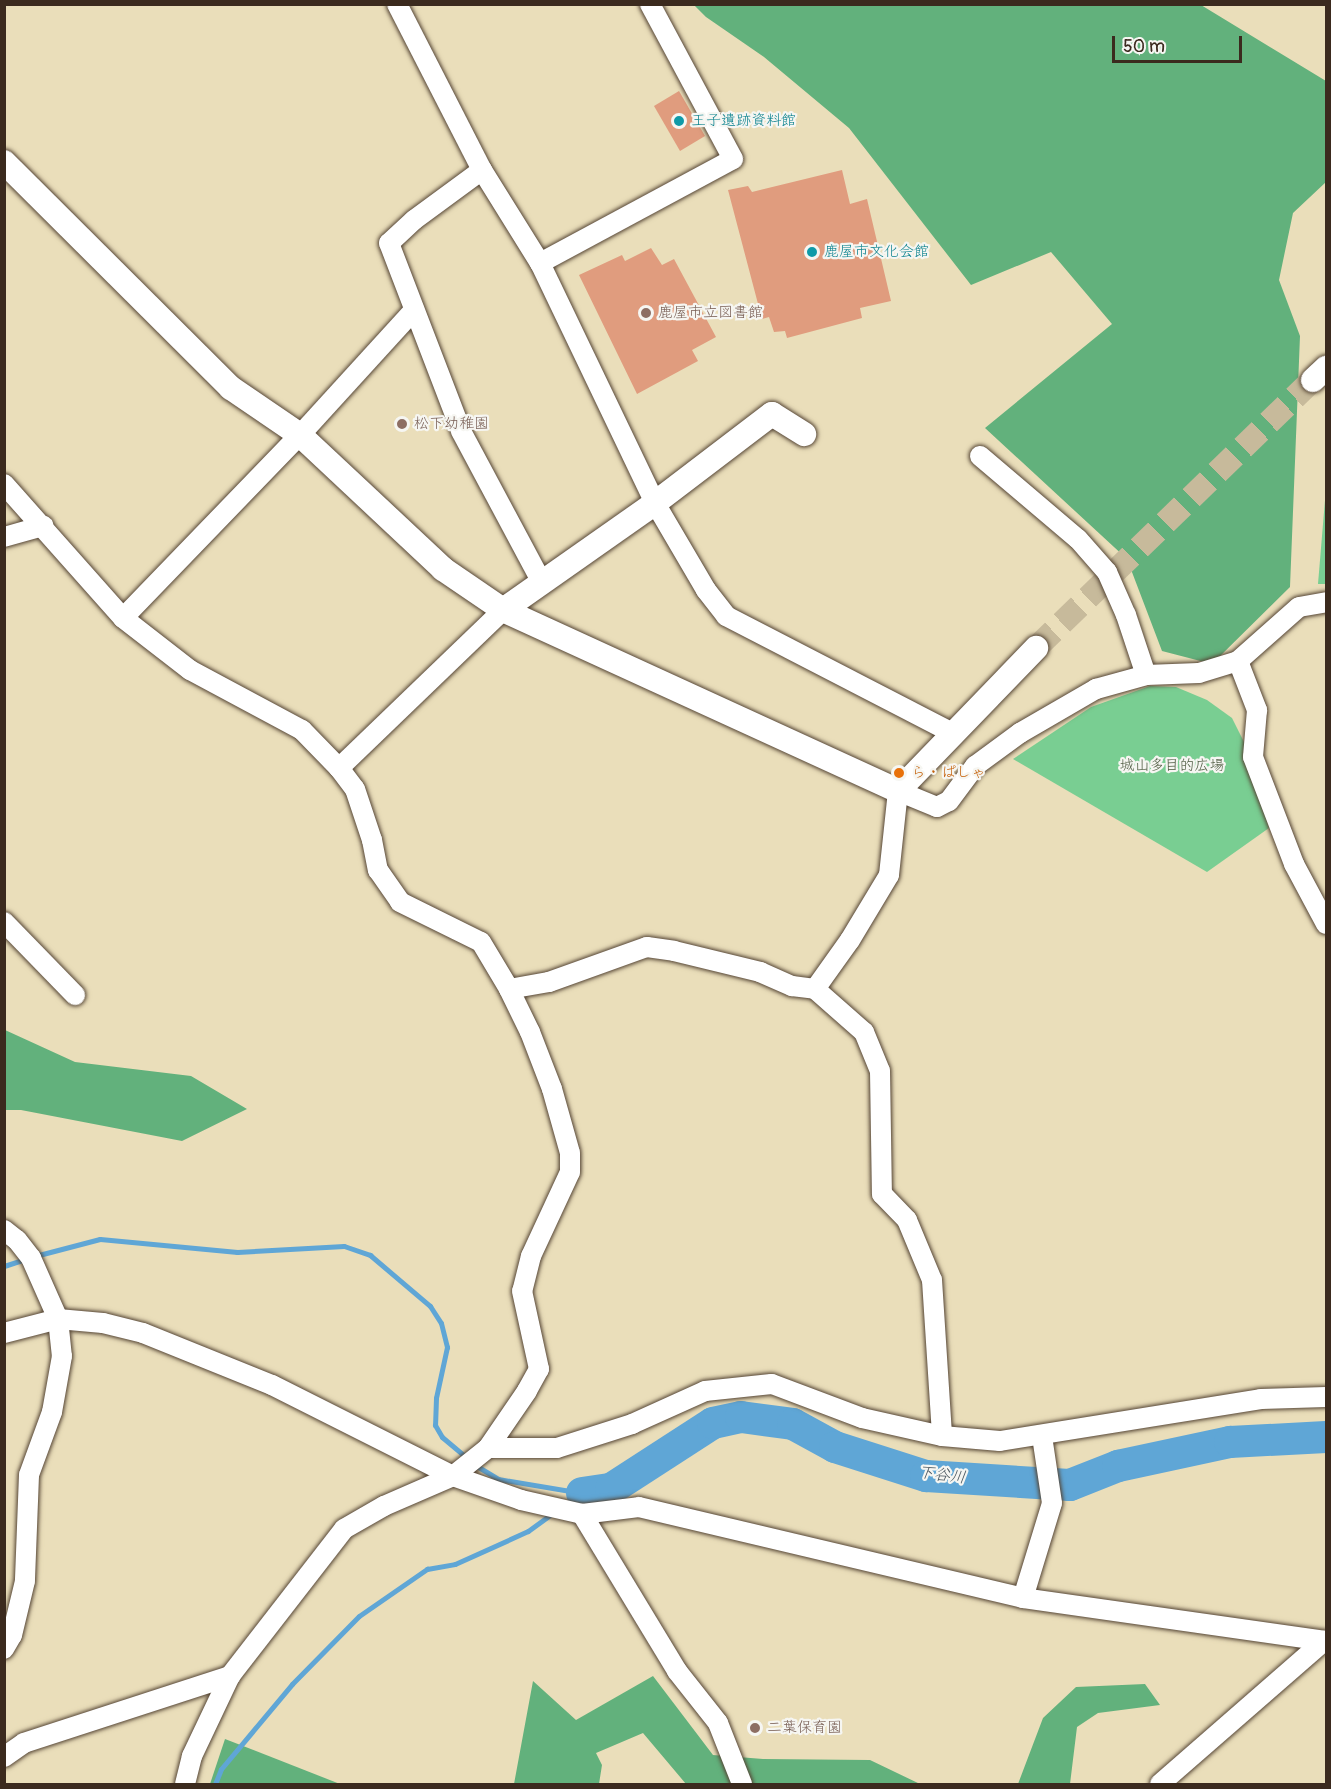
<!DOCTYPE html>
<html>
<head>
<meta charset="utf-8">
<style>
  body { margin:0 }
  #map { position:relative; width:1331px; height:1789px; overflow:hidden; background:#eadeba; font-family:Pangolin,"Klee One",sans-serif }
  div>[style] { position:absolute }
  .green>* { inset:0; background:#79ce92 }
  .forest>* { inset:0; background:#62b17c }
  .stream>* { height:5px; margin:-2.5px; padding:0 2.5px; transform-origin:2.5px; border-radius:2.5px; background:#5fa6d6 }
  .river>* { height:32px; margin:-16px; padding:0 16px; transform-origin:16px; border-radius:16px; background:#5fa6d6 }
  .building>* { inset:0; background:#e09c7e }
  .tertiary-tunnel>* { height:24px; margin-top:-12px; transform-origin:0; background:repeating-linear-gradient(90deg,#c7ba9b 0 24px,transparent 0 36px) }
  .roads { filter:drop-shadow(0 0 2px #554535) drop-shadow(0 0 2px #554535) }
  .minor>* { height:20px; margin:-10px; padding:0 10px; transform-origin:10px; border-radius:10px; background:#fff }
  .tertiary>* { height:24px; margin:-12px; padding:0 12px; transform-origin:12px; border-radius:12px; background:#fff }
  .dots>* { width:16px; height:16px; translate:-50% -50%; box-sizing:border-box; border:3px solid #f6f6f2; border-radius:50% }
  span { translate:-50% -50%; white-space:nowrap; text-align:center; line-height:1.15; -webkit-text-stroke:4.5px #f6f6f2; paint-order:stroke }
  .culture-label { font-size:15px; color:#0d838f }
  .left { translate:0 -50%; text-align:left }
  .education-label { font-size:15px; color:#785e54 }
  .park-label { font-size:15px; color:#4e5b41 }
  .food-label { font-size:15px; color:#c56008 }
  .water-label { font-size:16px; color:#48555e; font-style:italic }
  .frame { position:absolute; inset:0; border:6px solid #3b2a1e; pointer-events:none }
  .scale { position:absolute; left:1112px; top:36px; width:130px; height:27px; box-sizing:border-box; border:3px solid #3b2a1e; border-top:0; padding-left:8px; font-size:18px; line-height:21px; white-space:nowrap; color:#3b2a1e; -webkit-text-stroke:4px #f6f6f2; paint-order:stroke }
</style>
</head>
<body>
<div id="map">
  <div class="green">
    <div style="clip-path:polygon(1326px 488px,1326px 584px,1318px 584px)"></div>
    <div style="clip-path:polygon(1150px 686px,1176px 687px,1207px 700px,1232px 718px,1244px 742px,1269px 828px,1207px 872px,1013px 759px,1091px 707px)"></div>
  </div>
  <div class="forest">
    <div style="clip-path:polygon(694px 5px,1201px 5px,1326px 81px,1326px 182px,1293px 213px,1279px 280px,1300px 336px,1290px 587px,1212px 664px,1162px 651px,1127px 559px,985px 428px,1112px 324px,1051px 252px,971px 285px,849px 128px,764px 57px,706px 17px)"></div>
    <div style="clip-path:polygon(5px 1030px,75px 1062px,191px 1076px,247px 1109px,182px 1141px,21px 1110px,5px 1110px)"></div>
    <div style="clip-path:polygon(653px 1676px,713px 1755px,763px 1759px,870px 1760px,920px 1784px,686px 1784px,643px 1733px,596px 1753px,602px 1765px,599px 1784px,514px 1784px,533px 1681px,576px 1720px)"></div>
    <div style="clip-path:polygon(1145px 1684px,1160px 1705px,1098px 1713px,1077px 1727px,1070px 1784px,1018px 1784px,1043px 1718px,1076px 1687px)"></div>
    <div style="clip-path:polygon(225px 1739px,256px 1751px,340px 1784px,210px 1784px)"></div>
  </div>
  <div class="stream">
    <div style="left:35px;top:1256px;width:67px;rotate:-14.7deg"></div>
    <div style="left:100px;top:1239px;width:138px;rotate:5.4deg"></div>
    <div style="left:237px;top:1252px;width:107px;rotate:-3.2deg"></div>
    <div style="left:344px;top:1246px;width:28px;rotate:19deg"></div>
    <div style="left:370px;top:1255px;width:79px;rotate:40.4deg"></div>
    <div style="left:430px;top:1306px;width:20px;rotate:57deg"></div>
    <div style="left:441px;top:1323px;width:25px;rotate:76deg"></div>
    <div style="left:447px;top:1347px;width:52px;rotate:102.2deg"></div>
    <div style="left:436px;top:1398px;width:27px;rotate:92deg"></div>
    <div style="left:435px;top:1425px;width:14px;rotate:60deg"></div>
    <div style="left:442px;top:1437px;width:34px;rotate:40deg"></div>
    <div style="left:4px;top:1266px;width:23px;rotate:-18deg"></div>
    <div style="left:475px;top:1465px;width:27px;rotate:31deg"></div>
    <div style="left:498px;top:1479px;width:85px;rotate:9.5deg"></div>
    <div style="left:566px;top:1504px;width:19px;rotate:-35deg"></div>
    <div style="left:215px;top:1784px;width:16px;rotate:-68deg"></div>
    <div style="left:221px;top:1769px;width:111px;rotate:-50.1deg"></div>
    <div style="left:292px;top:1684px;width:95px;rotate:-45.4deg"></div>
    <div style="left:359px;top:1616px;width:83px;rotate:-34.7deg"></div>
    <div style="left:427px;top:1569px;width:28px;rotate:-10deg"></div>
    <div style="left:455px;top:1564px;width:80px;rotate:-24.3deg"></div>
    <div style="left:528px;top:1531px;width:31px;rotate:-36deg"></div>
  </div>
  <div class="river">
    <div style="left:582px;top:1493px;width:29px;rotate:-8deg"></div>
    <div style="left:611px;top:1489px;width:121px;rotate:-32.9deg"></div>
    <div style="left:713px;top:1423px;width:29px;rotate:-12deg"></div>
    <div style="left:741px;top:1417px;width:52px;rotate:7.7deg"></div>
    <div style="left:793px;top:1424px;width:48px;rotate:28.7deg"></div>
    <div style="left:835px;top:1447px;width:96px;rotate:17.7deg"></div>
    <div style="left:926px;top:1476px;width:144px;rotate:3.6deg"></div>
    <div style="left:1070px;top:1485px;width:52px;rotate:-21.6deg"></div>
    <div style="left:1118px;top:1466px;width:115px;rotate:-12.1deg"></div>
    <div style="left:1230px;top:1442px;width:96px;rotate:-3deg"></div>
  </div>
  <div class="building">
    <div style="clip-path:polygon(679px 91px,705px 136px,680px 151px,654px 106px)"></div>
    <div style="clip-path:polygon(842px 170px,850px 204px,867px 199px,891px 301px,860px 308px,862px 318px,787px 338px,785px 331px,774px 332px,769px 317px,762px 319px,728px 190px,748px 186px,752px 192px)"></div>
    <div style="clip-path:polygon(651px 248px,662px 265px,674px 259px,716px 337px,692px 350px,698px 361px,637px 394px,579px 275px,622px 255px,625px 261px)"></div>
  </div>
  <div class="tertiary-tunnel">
    <div style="left:1036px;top:648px;width:385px;rotate:-44.1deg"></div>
  </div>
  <div class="roads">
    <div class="minor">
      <div style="left:397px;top:4px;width:186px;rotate:62.9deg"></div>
      <div style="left:482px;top:170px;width:110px;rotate:58.1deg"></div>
      <div style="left:540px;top:263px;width:266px;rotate:64.4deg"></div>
      <div style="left:655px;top:503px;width:101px;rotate:59.6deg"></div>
      <div style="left:706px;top:590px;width:33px;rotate:52deg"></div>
      <div style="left:726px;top:616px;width:255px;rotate:27.3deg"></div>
      <div style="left:482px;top:170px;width:84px;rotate:143.7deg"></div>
      <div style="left:414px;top:220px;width:34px;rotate:137deg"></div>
      <div style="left:389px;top:243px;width:201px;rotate:69deg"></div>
      <div style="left:461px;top:431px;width:172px;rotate:61.9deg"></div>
      <div style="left:540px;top:263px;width:219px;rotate:-28.3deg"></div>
      <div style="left:733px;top:159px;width:176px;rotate:-118.2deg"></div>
      <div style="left:980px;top:456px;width:128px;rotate:40.3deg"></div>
      <div style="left:1078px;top:539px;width:44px;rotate:48.7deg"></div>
      <div style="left:1107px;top:572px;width:47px;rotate:66.2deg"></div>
      <div style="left:1126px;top:615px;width:63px;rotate:71.6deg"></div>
      <div style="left:4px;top:484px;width:179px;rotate:48.4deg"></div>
      <div style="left:123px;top:618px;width:85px;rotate:37.8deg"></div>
      <div style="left:190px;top:670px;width:127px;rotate:28.2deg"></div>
      <div style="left:302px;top:730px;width:53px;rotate:45.8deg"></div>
      <div style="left:339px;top:768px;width:26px;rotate:53deg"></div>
      <div style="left:355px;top:789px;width:54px;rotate:71.6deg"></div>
      <div style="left:372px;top:840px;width:31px;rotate:79deg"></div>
      <div style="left:378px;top:870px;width:39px;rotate:55deg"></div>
      <div style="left:400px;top:902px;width:90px;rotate:26.3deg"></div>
      <div style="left:481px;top:942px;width:55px;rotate:59.2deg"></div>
      <div style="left:509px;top:989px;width:48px;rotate:64deg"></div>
      <div style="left:530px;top:1032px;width:61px;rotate:68.9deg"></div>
      <div style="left:552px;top:1089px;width:66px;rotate:74.3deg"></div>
      <div style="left:570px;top:1153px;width:19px;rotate:90deg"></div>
      <div style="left:570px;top:1172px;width:93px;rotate:114.9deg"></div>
      <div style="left:531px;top:1256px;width:36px;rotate:104deg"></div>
      <div style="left:522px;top:1291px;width:80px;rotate:77.7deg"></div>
      <div style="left:539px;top:1369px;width:25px;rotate:119deg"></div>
      <div style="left:527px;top:1391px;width:69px;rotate:124.4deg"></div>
      <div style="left:488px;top:1448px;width:45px;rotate:141.3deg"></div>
      <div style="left:453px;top:1476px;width:75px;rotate:156.5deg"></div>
      <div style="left:384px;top:1506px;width:46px;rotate:150.1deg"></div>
      <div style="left:344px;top:1529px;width:186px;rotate:127.8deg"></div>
      <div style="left:230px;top:1676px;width:89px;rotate:115.4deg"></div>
      <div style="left:192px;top:1756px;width:29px;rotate:104deg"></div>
      <div style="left:4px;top:537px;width:41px;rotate:-15.8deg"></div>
      <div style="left:123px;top:618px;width:255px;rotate:-46deg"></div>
      <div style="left:300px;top:435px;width:169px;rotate:-47.6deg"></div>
      <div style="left:1238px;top:661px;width:53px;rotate:68.8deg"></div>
      <div style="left:1257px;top:710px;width:47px;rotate:94.9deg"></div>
      <div style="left:1253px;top:757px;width:115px;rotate:69deg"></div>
      <div style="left:1294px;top:864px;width:68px;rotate:61.9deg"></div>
      <div style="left:339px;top:768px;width:228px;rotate:-43.9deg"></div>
      <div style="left:4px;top:922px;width:102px;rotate:45.8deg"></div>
      <div style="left:509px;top:989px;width:41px;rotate:-9.9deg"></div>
      <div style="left:549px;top:982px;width:104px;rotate:-19.7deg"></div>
      <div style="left:647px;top:947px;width:27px;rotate:8deg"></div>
      <div style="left:674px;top:951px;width:89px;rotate:13.7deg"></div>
      <div style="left:760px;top:972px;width:35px;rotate:24deg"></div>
      <div style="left:792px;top:986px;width:23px;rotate:7deg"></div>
      <div style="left:815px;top:989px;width:65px;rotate:41.3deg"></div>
      <div style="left:864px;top:1032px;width:42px;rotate:67.7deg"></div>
      <div style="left:880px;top:1071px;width:123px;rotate:89.1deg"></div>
      <div style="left:882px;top:1194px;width:36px;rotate:46deg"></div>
      <div style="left:907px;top:1220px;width:65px;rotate:67.4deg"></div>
      <div style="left:932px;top:1280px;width:156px;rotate:86.3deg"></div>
      <div style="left:815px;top:989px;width:60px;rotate:-54.5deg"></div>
      <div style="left:850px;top:940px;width:76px;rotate:-59deg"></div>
      <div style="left:889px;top:875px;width:84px;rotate:-83.9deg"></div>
      <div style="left:898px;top:791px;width:42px;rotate:22.3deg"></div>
      <div style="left:937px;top:807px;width:13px;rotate:-27deg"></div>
      <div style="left:949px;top:801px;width:44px;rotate:-53.4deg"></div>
      <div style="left:975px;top:766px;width:56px;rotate:-36.3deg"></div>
      <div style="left:1020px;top:733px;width:88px;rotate:-30.1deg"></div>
      <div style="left:1096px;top:689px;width:52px;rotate:-15.6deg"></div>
      <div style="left:1146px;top:675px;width:53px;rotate:-2.2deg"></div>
      <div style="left:1199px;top:673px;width:41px;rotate:-17.1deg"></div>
      <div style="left:1238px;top:661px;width:81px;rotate:-41.5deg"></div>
      <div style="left:1299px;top:607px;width:27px;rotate:-10deg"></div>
      <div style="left:4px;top:1230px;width:16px;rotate:38deg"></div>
      <div style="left:17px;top:1240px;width:23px;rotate:52deg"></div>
      <div style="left:31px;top:1258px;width:67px;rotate:66.1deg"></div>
      <div style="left:58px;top:1319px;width:37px;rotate:84deg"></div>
      <div style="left:62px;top:1356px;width:57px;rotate:100.1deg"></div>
      <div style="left:52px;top:1412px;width:67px;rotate:110.1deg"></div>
      <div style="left:29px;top:1475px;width:106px;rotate:92.2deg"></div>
      <div style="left:25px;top:1581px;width:56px;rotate:103.5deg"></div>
      <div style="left:12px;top:1635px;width:16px;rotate:120deg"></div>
      <div style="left:4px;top:1333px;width:56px;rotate:-14.5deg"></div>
      <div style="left:58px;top:1319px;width:45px;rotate:5.1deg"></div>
      <div style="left:103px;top:1323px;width:41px;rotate:14deg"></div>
      <div style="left:143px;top:1333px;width:139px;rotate:22deg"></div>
      <div style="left:272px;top:1385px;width:203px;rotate:26.7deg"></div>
      <div style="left:453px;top:1476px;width:72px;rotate:19.4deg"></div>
      <div style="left:521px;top:1500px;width:63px;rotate:12.9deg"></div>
      <div style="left:582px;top:1514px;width:57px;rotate:-7deg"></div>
      <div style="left:639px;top:1507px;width:395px;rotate:13.3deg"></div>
      <div style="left:1023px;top:1598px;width:306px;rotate:8.1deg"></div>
      <div style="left:488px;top:1448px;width:69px"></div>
      <div style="left:557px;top:1448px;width:79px;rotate:-17.7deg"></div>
      <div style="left:632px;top:1424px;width:80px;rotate:-24.3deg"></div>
      <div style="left:705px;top:1391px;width:67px;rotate:-6deg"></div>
      <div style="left:772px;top:1384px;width:96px;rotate:20.7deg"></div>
      <div style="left:862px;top:1418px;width:82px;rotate:12.7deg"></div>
      <div style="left:942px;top:1436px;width:58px;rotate:4.9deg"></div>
      <div style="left:1000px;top:1441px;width:264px;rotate:-9.1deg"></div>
      <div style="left:1261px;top:1399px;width:65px;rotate:-1.8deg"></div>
      <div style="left:582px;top:1514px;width:184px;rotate:58.8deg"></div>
      <div style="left:677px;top:1671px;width:66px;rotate:51.7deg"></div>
      <div style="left:718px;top:1723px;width:66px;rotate:68.5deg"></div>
      <div style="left:1023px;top:1598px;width:99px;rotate:-73deg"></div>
      <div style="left:1052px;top:1503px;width:68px;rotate:-98.5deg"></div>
      <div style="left:4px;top:1757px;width:24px;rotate:-35deg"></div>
      <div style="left:24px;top:1743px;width:217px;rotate:-18deg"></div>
      <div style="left:1160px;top:1784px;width:218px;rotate:-41.1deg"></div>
    </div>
    <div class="tertiary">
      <div style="left:4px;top:162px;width:320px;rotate:44.9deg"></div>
      <div style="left:231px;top:388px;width:83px;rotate:34.3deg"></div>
      <div style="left:300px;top:435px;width:196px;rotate:43.1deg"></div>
      <div style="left:443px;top:569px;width:73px;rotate:34.3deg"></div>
      <div style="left:503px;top:610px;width:434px;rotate:24.6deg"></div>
      <div style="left:898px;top:791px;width:199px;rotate:-46deg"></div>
      <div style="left:1313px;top:380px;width:18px;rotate:-43deg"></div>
      <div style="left:503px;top:610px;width:186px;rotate:-35.1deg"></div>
      <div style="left:655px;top:503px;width:147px;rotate:-37.3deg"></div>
      <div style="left:772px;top:414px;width:38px;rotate:32deg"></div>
    </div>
  </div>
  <div class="dots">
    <div style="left:679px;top:121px;background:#0f9aa8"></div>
    <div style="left:812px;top:252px;background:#0f9aa8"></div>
    <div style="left:646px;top:313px;background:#8d6e63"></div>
    <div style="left:402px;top:424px;background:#8d6e63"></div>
    <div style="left:899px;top:773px;background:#e8710a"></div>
    <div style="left:755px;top:1728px;background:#8d6e63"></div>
  </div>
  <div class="culture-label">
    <span class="left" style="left:691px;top:121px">王子遺跡資料館</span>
    <span class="left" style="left:824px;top:252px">鹿屋市文化会館</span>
  </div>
  <div class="education-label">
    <span class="left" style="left:658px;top:313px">鹿屋市立図書館</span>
    <span class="left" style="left:414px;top:424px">松下幼稚園</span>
    <span class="left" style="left:767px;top:1728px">二葉保育園</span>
  </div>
  <div class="park-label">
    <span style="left:1172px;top:766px">城山多目的広場</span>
  </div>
  <div class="food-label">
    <span class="left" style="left:911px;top:773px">ら・ぱしゃ</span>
  </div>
  <div class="water-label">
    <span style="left:942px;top:1475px;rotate:7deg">下谷川</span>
  </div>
  <div class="frame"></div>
  <div class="scale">50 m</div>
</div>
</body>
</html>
